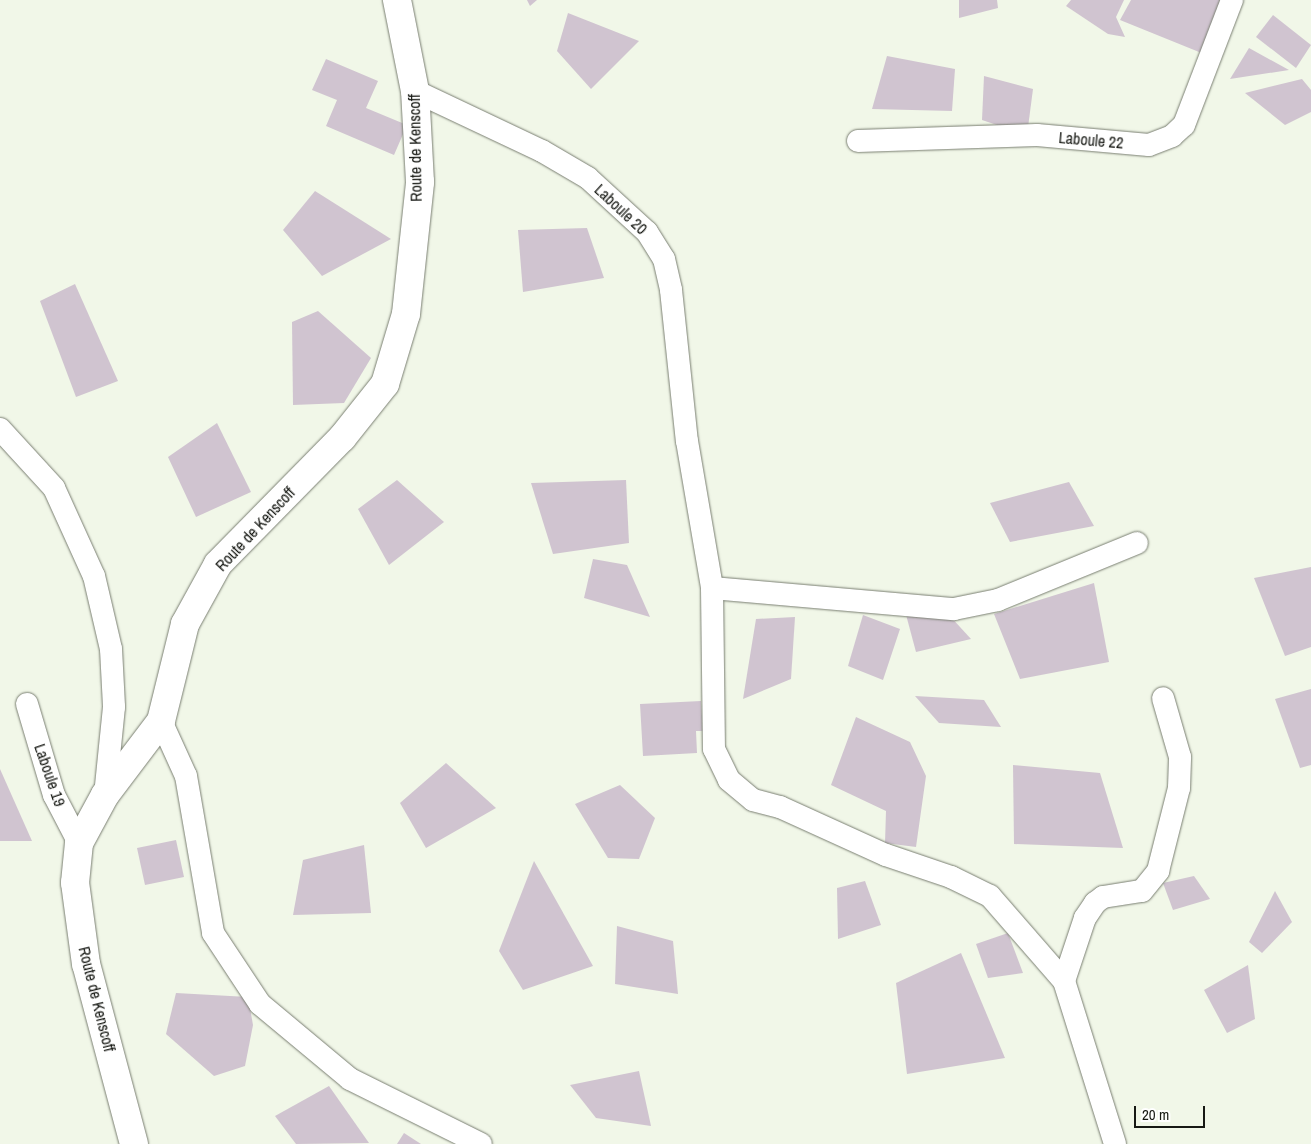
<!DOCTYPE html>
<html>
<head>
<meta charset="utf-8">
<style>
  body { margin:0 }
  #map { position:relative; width:1311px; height:1144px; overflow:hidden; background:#f1f7e8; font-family:"Archivo Narrow",sans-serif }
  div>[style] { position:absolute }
  .building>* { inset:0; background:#d0c4d0 }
  .roads { filter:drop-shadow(0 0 1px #797e71) drop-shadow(0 0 1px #797e71) }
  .minor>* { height:22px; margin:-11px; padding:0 11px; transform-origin:11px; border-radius:11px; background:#fff }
  .secondary>* { height:28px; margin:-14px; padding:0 14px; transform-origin:14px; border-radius:14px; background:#fff }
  span { translate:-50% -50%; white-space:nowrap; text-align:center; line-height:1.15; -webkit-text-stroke:4px #fff; paint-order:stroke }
  .street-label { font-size:16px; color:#171914 }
  .scale { position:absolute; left:1134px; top:1106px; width:71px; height:22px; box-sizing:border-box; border:2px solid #171914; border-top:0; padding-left:6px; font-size:15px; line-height:18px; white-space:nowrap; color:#171914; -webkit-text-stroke:4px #fff; paint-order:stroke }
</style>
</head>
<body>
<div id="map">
  <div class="building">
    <div style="clip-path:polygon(527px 0,537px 0,530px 6px)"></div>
    <div style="clip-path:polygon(959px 0,997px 0,998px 8px,959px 18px)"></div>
    <div style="clip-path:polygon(1071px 0,1124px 0,1116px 17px,1125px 37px,1108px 34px,1066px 6px)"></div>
    <div style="clip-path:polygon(1131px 0,1227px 0,1204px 54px,1120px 20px)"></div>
    <div style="clip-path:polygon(568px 13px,639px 41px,591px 89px,557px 51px)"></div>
    <div style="clip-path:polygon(1273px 15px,1311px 45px,1296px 68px,1256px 37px)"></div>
    <div style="clip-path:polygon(1249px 48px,1289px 70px,1230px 79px)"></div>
    <div style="clip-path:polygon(887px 56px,955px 69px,952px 111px,872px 109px)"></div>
    <div style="clip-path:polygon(326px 59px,378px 81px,366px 108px,407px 125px,394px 155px,326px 126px,337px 100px,312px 90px)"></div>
    <div style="clip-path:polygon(984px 76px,1033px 89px,1027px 135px,982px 120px)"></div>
    <div style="clip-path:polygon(1302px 79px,1311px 90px,1311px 112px,1285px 125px,1245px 93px)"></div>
    <div style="clip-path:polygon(315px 191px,391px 239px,322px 276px,283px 230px)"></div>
    <div style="clip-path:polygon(587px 228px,604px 278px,523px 292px,518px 230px)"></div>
    <div style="clip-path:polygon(75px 284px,118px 381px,76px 397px,40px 301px)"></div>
    <div style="clip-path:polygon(318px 311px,371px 358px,344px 403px,293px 405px,292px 322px)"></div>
    <div style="clip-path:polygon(217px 423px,251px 492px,196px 517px,168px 457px)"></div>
    <div style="clip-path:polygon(397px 480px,444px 522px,389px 565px,358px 509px)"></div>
    <div style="clip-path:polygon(626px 480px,629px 543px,553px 554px,531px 483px)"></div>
    <div style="clip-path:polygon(1069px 482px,1094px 526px,1010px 542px,990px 503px)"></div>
    <div style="clip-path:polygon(593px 559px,627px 565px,650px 617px,584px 598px)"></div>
    <div style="clip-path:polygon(1311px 567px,1311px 647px,1285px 656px,1254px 578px)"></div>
    <div style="clip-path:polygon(1094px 583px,1109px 662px,1020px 679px,994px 614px)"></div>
    <div style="clip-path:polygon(905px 611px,949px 615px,971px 639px,916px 652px)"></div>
    <div style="clip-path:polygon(863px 615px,900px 629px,883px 680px,848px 666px)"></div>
    <div style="clip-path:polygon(795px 617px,791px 679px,743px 699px,756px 619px)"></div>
    <div style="clip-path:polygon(1311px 689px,1311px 765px,1300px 768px,1275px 699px)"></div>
    <div style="clip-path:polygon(915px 696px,984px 700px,1001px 727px,939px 723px)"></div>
    <div style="clip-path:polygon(701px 701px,703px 731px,696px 731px,697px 753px,643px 756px,640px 704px)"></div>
    <div style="clip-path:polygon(856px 717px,910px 742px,926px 776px,916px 847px,885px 843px,886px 811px,831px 785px)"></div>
    <div style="clip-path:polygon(446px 763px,496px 808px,426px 848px,400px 803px)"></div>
    <div style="clip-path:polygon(1013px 765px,1100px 773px,1123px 848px,1014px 844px)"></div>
    <div style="clip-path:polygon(0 769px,32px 841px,0 841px)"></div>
    <div style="clip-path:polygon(620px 785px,655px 818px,639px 859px,608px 858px,575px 804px)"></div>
    <div style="clip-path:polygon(176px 840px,184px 877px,145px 885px,137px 848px)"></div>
    <div style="clip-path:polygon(364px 845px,371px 913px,293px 915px,303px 860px)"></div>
    <div style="clip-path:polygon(534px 861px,593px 966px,523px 990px,499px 951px)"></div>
    <div style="clip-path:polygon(1194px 876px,1210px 899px,1173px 910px,1163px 883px)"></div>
    <div style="clip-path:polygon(865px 881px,881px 925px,838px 939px,837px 888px)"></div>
    <div style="clip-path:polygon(1275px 891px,1292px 922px,1262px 953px,1249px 942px)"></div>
    <div style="clip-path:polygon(617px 926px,673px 941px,678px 994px,615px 984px)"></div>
    <div style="clip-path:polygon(1008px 933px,1023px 973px,988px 978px,976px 944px)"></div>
    <div style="clip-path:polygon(961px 953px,1005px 1058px,907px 1074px,896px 983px)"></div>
    <div style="clip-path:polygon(1248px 965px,1255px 1019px,1227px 1033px,1204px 990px)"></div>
    <div style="clip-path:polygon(176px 993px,248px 997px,253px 1025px,245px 1066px,214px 1076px,166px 1034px)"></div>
    <div style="clip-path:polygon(639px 1071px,651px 1126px,596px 1118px,570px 1085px)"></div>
    <div style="clip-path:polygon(329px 1086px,369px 1143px,296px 1144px,275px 1116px)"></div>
    <div style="clip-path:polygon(404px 1133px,421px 1144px,397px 1144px)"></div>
  </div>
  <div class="roads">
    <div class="minor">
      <div style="left:415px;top:91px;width:140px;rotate:25.3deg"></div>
      <div style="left:542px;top:151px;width:53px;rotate:30.4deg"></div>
      <div style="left:588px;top:178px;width:80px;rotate:42.5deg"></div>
      <div style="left:647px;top:232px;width:32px;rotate:58deg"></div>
      <div style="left:664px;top:259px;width:32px;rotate:77deg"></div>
      <div style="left:671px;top:290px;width:152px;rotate:84deg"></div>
      <div style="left:687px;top:441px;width:149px;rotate:80.3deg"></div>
      <div style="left:712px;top:588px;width:161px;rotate:89.3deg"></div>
      <div style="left:714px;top:749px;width:34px;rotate:64deg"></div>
      <div style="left:729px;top:780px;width:31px;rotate:40deg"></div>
      <div style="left:753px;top:800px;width:28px;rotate:15deg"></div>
      <div style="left:780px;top:807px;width:116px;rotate:24.4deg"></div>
      <div style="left:886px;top:855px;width:69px;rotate:18.7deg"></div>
      <div style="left:951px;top:877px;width:43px;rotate:26deg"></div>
      <div style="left:990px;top:896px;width:113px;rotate:49deg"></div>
      <div style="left:1064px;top:981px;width:171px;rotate:72.6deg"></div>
      <div style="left:858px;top:141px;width:179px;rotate:-1.9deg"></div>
      <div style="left:1037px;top:135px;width:112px;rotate:5.1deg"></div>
      <div style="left:1149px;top:145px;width:25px;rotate:-21deg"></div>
      <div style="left:1172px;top:136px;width:16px;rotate:-43deg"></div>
      <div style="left:1184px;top:125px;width:134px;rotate:-69deg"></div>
      <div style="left:0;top:429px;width:80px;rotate:47.5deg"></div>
      <div style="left:54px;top:488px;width:97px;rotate:65.6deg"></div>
      <div style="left:94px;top:576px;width:75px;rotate:76.9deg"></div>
      <div style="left:111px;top:649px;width:58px;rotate:87deg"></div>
      <div style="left:114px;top:707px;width:88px;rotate:95.8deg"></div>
      <div style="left:712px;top:588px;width:243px;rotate:5deg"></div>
      <div style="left:954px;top:609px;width:45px;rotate:-11.6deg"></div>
      <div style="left:998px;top:600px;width:150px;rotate:-22.3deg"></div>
      <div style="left:27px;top:704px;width:95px;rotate:73.5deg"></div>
      <div style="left:54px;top:795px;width:54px;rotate:62.5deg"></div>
      <div style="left:161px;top:721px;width:60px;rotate:65.6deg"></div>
      <div style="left:186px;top:776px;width:159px;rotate:80.2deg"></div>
      <div style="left:213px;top:933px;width:85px;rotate:56.5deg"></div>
      <div style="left:260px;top:1004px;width:117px;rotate:39.8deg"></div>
      <div style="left:350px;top:1079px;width:146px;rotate:26.4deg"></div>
      <div style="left:1064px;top:981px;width:66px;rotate:-71.6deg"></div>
      <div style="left:1085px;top:918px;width:18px;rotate:-56deg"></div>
      <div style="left:1095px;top:903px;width:10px;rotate:-37deg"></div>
      <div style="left:1103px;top:897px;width:39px;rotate:-9deg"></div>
      <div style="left:1142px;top:891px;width:26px;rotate:-51deg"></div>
      <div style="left:1158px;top:871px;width:86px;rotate:-75.8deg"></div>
      <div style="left:1179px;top:788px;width:31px;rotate:-88deg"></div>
      <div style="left:1180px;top:757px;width:61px;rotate:-106.1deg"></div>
    </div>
    <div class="secondary">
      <div style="left:134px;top:1144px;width:186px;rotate:-104.9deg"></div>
      <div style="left:86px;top:964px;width:82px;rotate:-97.7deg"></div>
      <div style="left:75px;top:883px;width:40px;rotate:-84.3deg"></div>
      <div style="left:79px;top:843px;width:55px;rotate:-61.6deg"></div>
      <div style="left:105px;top:795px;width:93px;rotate:-52.9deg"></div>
      <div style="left:161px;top:721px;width:100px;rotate:-76.1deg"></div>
      <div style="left:185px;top:624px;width:68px;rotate:-61.2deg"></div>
      <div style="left:218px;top:564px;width:177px;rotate:-45.5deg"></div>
      <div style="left:342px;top:438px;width:69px;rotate:-51.5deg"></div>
      <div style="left:385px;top:384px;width:73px;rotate:-73.3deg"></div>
      <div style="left:406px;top:314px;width:133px;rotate:-83.9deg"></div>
      <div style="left:420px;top:182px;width:91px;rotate:-93.1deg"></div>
      <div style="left:415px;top:91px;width:93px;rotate:-101.2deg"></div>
    </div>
  </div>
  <div class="street-label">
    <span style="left:1091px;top:140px;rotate:5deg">Laboule 22</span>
    <span style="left:415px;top:148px;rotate:-91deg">Route de Kenscoff</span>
    <span style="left:621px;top:209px;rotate:43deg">Laboule 20</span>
    <span style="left:255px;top:529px;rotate:-47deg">Route de Kenscoff</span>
    <span style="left:50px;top:775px;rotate:71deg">Laboule 19</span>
    <span style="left:97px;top:999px;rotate:76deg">Route de Kenscoff</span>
  </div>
  <div class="scale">20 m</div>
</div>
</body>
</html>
